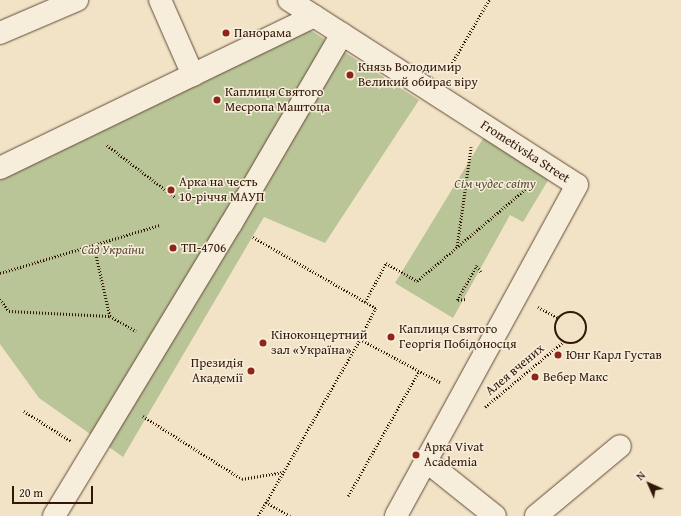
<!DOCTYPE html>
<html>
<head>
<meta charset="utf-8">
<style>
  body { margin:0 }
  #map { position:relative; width:681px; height:516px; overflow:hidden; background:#f2e3c7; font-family:"Gentium Book Plus",serif }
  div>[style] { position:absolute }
  .green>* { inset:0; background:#b9c497 }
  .path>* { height:2.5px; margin-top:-1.25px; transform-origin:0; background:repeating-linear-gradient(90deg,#321708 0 1px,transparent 0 3px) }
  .path>.ring { margin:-1.25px; padding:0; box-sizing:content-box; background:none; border:2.5px solid #321708; border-radius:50% }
  .roads { filter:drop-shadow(0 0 1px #624a38) drop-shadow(0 0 1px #624a38) }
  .minor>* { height:22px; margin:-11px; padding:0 11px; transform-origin:11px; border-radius:11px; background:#f7eddb }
  .dots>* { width:11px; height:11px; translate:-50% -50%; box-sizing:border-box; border:2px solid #f7eddb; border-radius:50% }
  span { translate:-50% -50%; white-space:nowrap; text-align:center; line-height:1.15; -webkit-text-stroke:3px #f7eddb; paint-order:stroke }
  .poi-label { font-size:13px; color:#321708 }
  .left { translate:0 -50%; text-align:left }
  .right { translate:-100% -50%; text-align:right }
  .street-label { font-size:13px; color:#321708 }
  .park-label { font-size:13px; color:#5a4b33; font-style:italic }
  .north { position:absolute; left:629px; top:464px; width:40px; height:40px; -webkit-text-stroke:3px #f7eddb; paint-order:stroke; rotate:315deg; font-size:11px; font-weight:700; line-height:16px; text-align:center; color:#321708 }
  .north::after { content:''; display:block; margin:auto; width:14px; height:18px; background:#321708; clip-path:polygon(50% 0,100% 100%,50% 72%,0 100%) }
  .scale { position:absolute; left:12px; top:486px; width:81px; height:18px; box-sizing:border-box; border:2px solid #321708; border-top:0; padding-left:5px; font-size:12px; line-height:14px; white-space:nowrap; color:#321708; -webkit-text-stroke:3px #f7eddb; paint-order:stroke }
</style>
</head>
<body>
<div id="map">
  <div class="green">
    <div style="clip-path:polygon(307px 28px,419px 100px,325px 243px,264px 217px,123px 457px,39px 398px,0 344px,0 180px)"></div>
    <div style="clip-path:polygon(484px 137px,550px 177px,523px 222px,510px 215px,453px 318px,395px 283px)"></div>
  </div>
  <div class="path">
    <div style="left:449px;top:68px;width:79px;rotate:-59.5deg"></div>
    <div style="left:107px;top:145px;width:87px;rotate:37.5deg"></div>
    <div style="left:253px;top:237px;width:142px;rotate:30deg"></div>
    <div style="left:376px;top:308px;width:35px;rotate:117deg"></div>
    <div style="left:360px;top:339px;width:91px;rotate:28.3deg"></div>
    <div style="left:94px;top:245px;width:73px;rotate:77.3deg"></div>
    <div style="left:110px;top:316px;width:30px;rotate:30deg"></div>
    <div style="left:457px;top:246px;width:100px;rotate:-82deg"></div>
    <div style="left:477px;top:266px;width:7px;rotate:56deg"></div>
    <div style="left:0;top:273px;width:167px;rotate:-16.7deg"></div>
    <div style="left:0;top:299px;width:15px;rotate:53deg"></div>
    <div style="left:9px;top:311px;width:101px;rotate:2.8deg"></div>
    <div style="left:457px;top:300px;width:40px;rotate:-60.3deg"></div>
    <div style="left:458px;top:300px;width:8px;rotate:-7deg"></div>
    <div style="left:365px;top:302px;width:44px;rotate:-61.7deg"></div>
    <div style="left:386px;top:263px;width:36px;rotate:30deg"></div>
    <div style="left:417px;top:281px;width:148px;rotate:-40.3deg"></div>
    <div style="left:538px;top:307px;width:24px;rotate:28deg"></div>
    <div class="ring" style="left:555px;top:312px;width:29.5px;height:29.5px"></div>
    <div style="left:485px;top:407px;width:102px;rotate:-39.8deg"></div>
    <div style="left:24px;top:411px;width:56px;rotate:32.6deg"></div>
    <div style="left:143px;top:416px;width:117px;rotate:32.5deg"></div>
    <div style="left:242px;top:479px;width:42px;rotate:-9.7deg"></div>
    <div style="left:348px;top:496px;width:144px;rotate:-60.4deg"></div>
    <div style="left:266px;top:502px;width:28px;rotate:30deg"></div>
    <div style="left:258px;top:516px;width:204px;rotate:-60deg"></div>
  </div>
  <div class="roads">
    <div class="minor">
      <div style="left:160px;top:0;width:82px;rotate:66.3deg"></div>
      <div style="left:289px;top:0;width:342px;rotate:32.7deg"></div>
      <div style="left:577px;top:185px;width:377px;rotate:118.7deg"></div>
      <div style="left:0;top:33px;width:84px;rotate:-23.2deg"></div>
      <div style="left:0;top:168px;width:349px;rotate:-25.8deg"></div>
      <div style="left:426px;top:461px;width:88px;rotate:38.6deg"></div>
      <div style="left:54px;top:516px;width:341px;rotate:-58.8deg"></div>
      <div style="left:231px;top:224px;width:220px;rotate:-59.7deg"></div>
      <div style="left:536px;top:516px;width:109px;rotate:-39.8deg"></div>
    </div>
  </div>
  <div class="dots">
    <div style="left:226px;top:33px;background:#8f2418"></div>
    <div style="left:350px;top:75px;background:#8f2418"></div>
    <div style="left:217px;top:100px;background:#8f2418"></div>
    <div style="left:171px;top:190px;background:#8f2418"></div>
    <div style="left:173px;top:248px;background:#8f2418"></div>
    <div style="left:391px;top:337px;background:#8f2418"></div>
    <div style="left:263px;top:343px;background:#8f2418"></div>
    <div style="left:558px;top:355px;background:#8f2418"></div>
    <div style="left:251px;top:371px;background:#8f2418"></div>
    <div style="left:535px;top:377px;background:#8f2418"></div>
    <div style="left:416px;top:455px;background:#8f2418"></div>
  </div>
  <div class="poi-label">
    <span class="left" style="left:234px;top:33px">Панорама</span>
    <span class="left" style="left:358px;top:75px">Князь Володимир<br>Великий обирає віру</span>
    <span class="left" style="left:225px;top:100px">Каплиця Святого<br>Месропа Маштоца</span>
    <span class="left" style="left:179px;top:190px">Арка на честь<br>10-річчя МАУП</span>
    <span class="left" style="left:181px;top:248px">ТП-4706</span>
    <span class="left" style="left:399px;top:337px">Каплиця Святого<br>Георгія Побідоносця</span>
    <span class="left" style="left:271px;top:343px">Кіноконцертний<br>зал «Україна»</span>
    <span class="left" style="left:566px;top:355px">Юнг Карл Густав</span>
    <span class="right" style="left:243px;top:371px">Президія<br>Академії</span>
    <span class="left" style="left:543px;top:377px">Вебер Макс</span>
    <span class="left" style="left:424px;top:455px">Арка Vivat<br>Academia</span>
  </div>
  <div class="street-label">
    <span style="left:525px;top:152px;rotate:33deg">Frometivska Street</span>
    <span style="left:515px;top:370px;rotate:-40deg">Алея вчених</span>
  </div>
  <div class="park-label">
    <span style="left:495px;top:184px">Сім чудес світу</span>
    <span style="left:113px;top:250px">Сад України</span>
  </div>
  <div class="north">N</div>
  <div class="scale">20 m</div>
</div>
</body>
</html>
